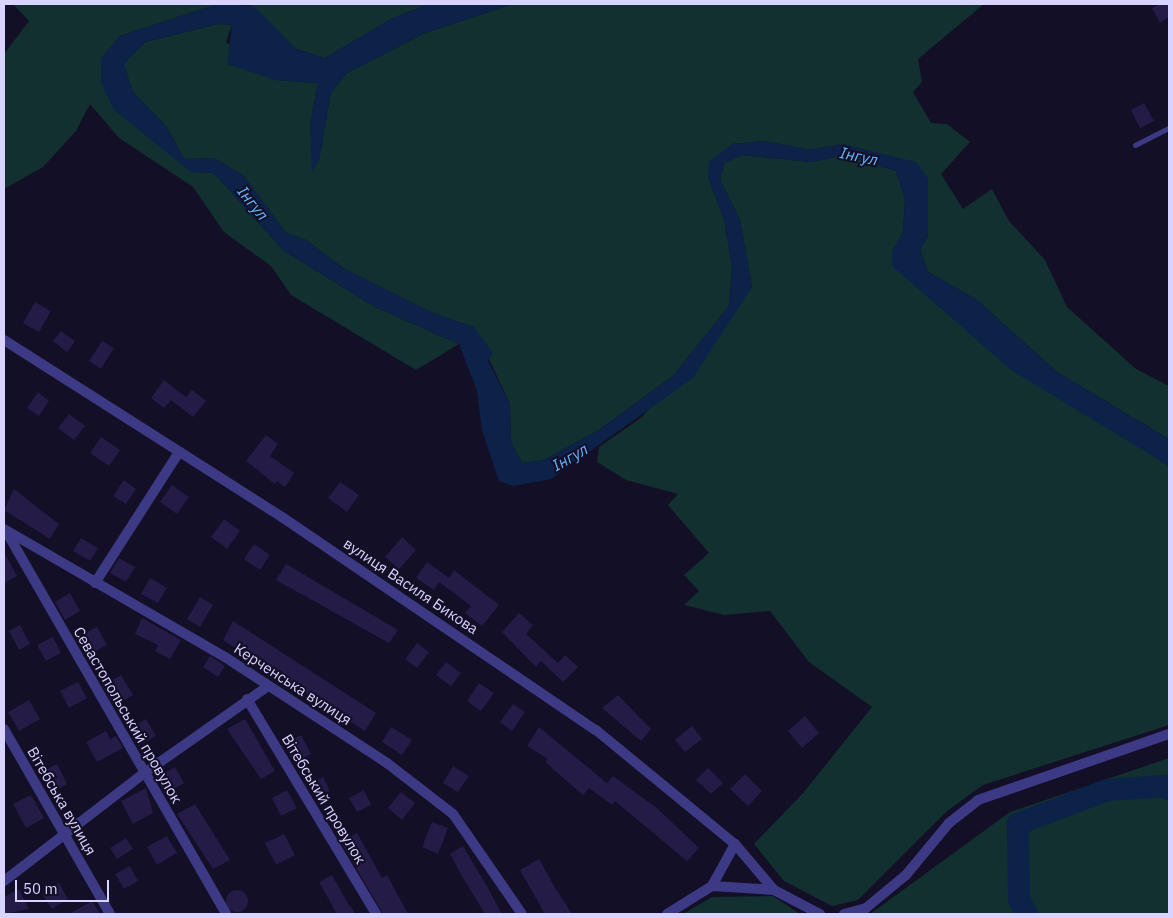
<!DOCTYPE html>
<html>
<head>
<meta charset="utf-8">
<style>
  body { margin:0 }
  #map { position:relative; width:1173px; height:918px; overflow:hidden; background:#130f26; font-family:"IBM Plex Sans",sans-serif }
  div>[style] { position:absolute }
  .green>* { inset:0; background:#12302f }
  .water>* { inset:0; background:#0c2248 }
  .river>* { height:22px; margin:-11px; padding:0 11px; transform-origin:11px; border-radius:11px; background:#0c2248 }
  .building>* { inset:0; background:#241b47 }
  .round { border-radius:50% }
  .service>* { height:5px; margin:-2.5px; padding:0 2.5px; transform-origin:2.5px; border-radius:2.5px; background:#3d3a85 }
  .minor>* { height:10px; margin:-5px; padding:0 5px; transform-origin:5px; border-radius:5px; background:#3d3a85 }
  span { translate:-50% -50%; white-space:nowrap; text-align:center; line-height:1.15; -webkit-text-stroke:4px #130f26; paint-order:stroke }
  .street-label { font-size:15px; color:#d9d4ff }
  .water-label { font-size:16px; color:#62b6ff; font-style:italic }
  .frame { position:absolute; inset:0; border:5px solid #d9d4ff; pointer-events:none }
  .scale { position:absolute; left:15px; top:880px; width:94px; height:22px; box-sizing:border-box; border:2px solid #d9d4ff; border-top:0; padding-left:6px; font-size:15px; line-height:18px; white-space:nowrap; color:#d9d4ff; -webkit-text-stroke:4px #130f26; paint-order:stroke }
</style>
</head>
<body>
<div id="map">
  <div class="green">
    <div style="clip-path:polygon(13px 4px,218px 4px,120px 36px,101px 59px,191px 172px,214px 173px,284px 251px,375px 307px,459px 344px,416px 370px,291px 295px,271px 266px,224px 232px,193px 187px,119px 138px,90px 104px,76px 131px,43px 167px,4px 189px,4px 54px,29px 21px)"></div>
    <div style="clip-path:polygon(249px 4px,429px 4px,393px 18px,325px 58px,296px 49px)"></div>
    <div style="clip-path:polygon(513px 4px,984px 4px,918px 59px,922px 82px,913px 92px,931px 123px,947px 124px,970px 142px,941px 174px,963px 209px,992px 189px,1009px 221px,1045px 260px,1067px 307px,1136px 369px,1169px 386px,1169px 439px,1057px 372px,977px 300px,928px 272px,920px 249px,928px 236px,928px 179px,843px 144px,809px 150px,765px 141px,732px 144px,708px 177px,724px 219px,732px 266px,729px 306px,673px 376px,599px 430px,544px 460px,522px 463px,511px 442px,510px 404px,474px 327px,435px 314px,343px 268px,306px 240px,286px 233px,243px 175px,214px 158px,184px 159px,166px 126px,133px 92px,123px 64px,145px 42px,218px 24px,232px 25px,226px 42px,276px 80px,318px 83px,310px 125px,319px 160px,331px 92px,347px 73px,425px 33px)"></div>
    <div style="clip-path:polygon(742px 155px,811px 162px,845px 155px,896px 171px,905px 200px,903px 232px,892px 252px,1092px 415px,1169px 466px,1169px 725px,983px 785px,947px 811px,858px 900px,832px 906px,784px 881px,754px 844px,804px 792px,872px 707px,809px 662px,770px 611px,724px 615px,684px 605px,699px 591px,684px 575px,709px 553px,668px 505px,678px 494px,626px 480px,597px 462px,599px 447px,642px 417px,752px 287px,740px 220px,720px 180px,724px 163px)"></div>
    <div style="clip-path:polygon(1169px 758px,1169px 914px,870px 914px,1010px 812px)"></div>
    <div style="clip-path:polygon(773px 896px,800px 914px,683px 914px,712px 897px)"></div>
  </div>
  <div class="water">
    <div style="clip-path:polygon(218px 4px,254px 6px,296px 49px,325px 58px,393px 18px,429px 4px,513px 4px,425px 33px,347px 73px,331px 92px,319px 160px,312px 172px,310px 125px,318px 83px,276px 80px,227px 64px,232px 25px,218px 24px,145px 42px,124px 64px,133px 92px,166px 126px,184px 159px,214px 158px,243px 175px,286px 233px,306px 240px,343px 268px,435px 314px,474px 327px,493px 353px,488px 361px,510px 404px,511px 442px,522px 463px,544px 460px,599px 430px,673px 376px,729px 306px,732px 266px,724px 219px,708px 177px,709px 162px,732px 144px,765px 141px,809px 150px,843px 144px,916px 162px,928px 179px,928px 236px,920px 249px,928px 272px,977px 300px,1057px 372px,1169px 439px,1169px 466px,1011px 370px,892px 266px,892px 252px,903px 232px,905px 200px,896px 171px,845px 155px,811px 162px,742px 155px,724px 163px,720px 180px,740px 220px,752px 287px,693px 378px,551px 479px,513px 486px,499px 481px,482px 430px,477px 391px,459px 344px,375px 307px,284px 251px,214px 173px,191px 172px,114px 110px,101px 83px,101px 59px,120px 36px)"></div>
  </div>
  <div class="river">
    <div style="left:1027px;top:914px;width:17px;rotate:-118deg"></div>
    <div style="left:1019px;top:899px;width:75px;rotate:-90.8deg"></div>
    <div style="left:1018px;top:824px;width:95px;rotate:-20.9deg"></div>
    <div style="left:1107px;top:790px;width:57px;rotate:-4deg"></div>
    <div style="left:1164px;top:786px;width:6px;rotate:31deg"></div>
  </div>
  <div class="building">
    <div style="clip-path:polygon(1160px 4px,1169px 4px,1169px 17px,1160px 23px,1152px 8px)"></div>
    <div style="clip-path:polygon(1144px 103px,1154px 121px,1140px 128px,1131px 110px)"></div>
    <div style="clip-path:polygon(35px 302px,51px 311px,39px 332px,23px 323px)"></div>
    <div style="clip-path:polygon(61px 331px,75px 341px,67px 352px,53px 341px)"></div>
    <div style="clip-path:polygon(102px 341px,114px 348px,101px 369px,89px 361px)"></div>
    <div style="clip-path:polygon(164px 380px,186px 397px,192px 390px,206px 401px,193px 417px,171px 400px,164px 408px,151px 398px)"></div>
    <div style="clip-path:polygon(38px 392px,49px 401px,39px 416px,27px 408px)"></div>
    <div style="clip-path:polygon(69px 414px,85px 426px,74px 440px,58px 428px)"></div>
    <div style="clip-path:polygon(266px 435px,278px 444px,270px 456px,294px 473px,285px 487px,277px 481px,275px 484px,246px 461px)"></div>
    <div style="clip-path:polygon(101px 437px,120px 450px,109px 466px,90px 453px)"></div>
    <div style="clip-path:polygon(124px 480px,136px 489px,126px 504px,113px 496px)"></div>
    <div style="clip-path:polygon(340px 482px,359px 495px,347px 512px,328px 498px)"></div>
    <div style="clip-path:polygon(172px 485px,189px 497px,177px 514px,160px 502px)"></div>
    <div style="clip-path:polygon(14px 489px,59px 524px,50px 539px,4px 510px)"></div>
    <div style="clip-path:polygon(224px 519px,240px 531px,227px 549px,211px 537px)"></div>
    <div style="clip-path:polygon(402px 537px,416px 550px,399px 569px,385px 557px)"></div>
    <div style="clip-path:polygon(81px 538px,98px 548px,90px 561px,73px 551px)"></div>
    <div style="clip-path:polygon(254px 544px,270px 555px,260px 570px,244px 559px)"></div>
    <div style="clip-path:polygon(4px 552px,17px 576px,4px 583px)"></div>
    <div style="clip-path:polygon(119px 558px,135px 567px,126px 582px,110px 573px)"></div>
    <div style="clip-path:polygon(427px 562px,449px 578px,454px 570px,499px 605px,482px 626px,465px 613px,471px 606px,439px 582px,434px 590px,416px 578px)"></div>
    <div style="clip-path:polygon(286px 564px,398px 630px,389px 643px,276px 580px)"></div>
    <div style="clip-path:polygon(150px 578px,167px 588px,158px 603px,141px 594px)"></div>
    <div style="clip-path:polygon(70px 593px,80px 611px,65px 620px,55px 602px)"></div>
    <div style="clip-path:polygon(200px 597px,213px 605px,200px 627px,187px 619px)"></div>
    <div style="clip-path:polygon(519px 613px,533px 625px,526px 634px,558px 663px,565px 655px,578px 667px,563px 682px,541px 661px,536px 667px,502px 632px)"></div>
    <div style="clip-path:polygon(142px 618px,181px 640px,170px 659px,155px 651px,158px 645px,135px 634px)"></div>
    <div style="clip-path:polygon(233px 621px,376px 713px,365px 731px,223px 640px)"></div>
    <div style="clip-path:polygon(20px 625px,30px 644px,19px 650px,9px 631px)"></div>
    <div style="clip-path:polygon(97px 627px,107px 645px,86px 656px,76px 638px)"></div>
    <div style="clip-path:polygon(53px 637px,61px 653px,46px 661px,37px 645px)"></div>
    <div style="clip-path:polygon(417px 643px,429px 652px,417px 668px,405px 659px)"></div>
    <div style="clip-path:polygon(210px 656px,225px 666px,218px 677px,203px 667px)"></div>
    <div style="clip-path:polygon(446px 662px,461px 673px,451px 686px,436px 675px)"></div>
    <div style="clip-path:polygon(121px 675px,133px 695px,114px 706px,102px 685px)"></div>
    <div style="clip-path:polygon(78px 682px,87px 698px,69px 708px,60px 691px)"></div>
    <div style="clip-path:polygon(479px 683px,494px 693px,481px 711px,467px 701px)"></div>
    <div style="clip-path:polygon(618px 695px,651px 729px,641px 741px,602px 708px)"></div>
    <div style="clip-path:polygon(29px 700px,40px 719px,19px 731px,8px 712px)"></div>
    <div style="clip-path:polygon(513px 704px,525px 712px,512px 731px,500px 722px)"></div>
    <div style="clip-path:polygon(805px 716px,819px 733px,802px 748px,788px 731px)"></div>
    <div style="clip-path:polygon(146px 719px,156px 736px,138px 746px,128px 729px)"></div>
    <div style="clip-path:polygon(245px 719px,275px 771px,261px 779px,227px 729px)"></div>
    <div style="clip-path:polygon(692px 726px,702px 739px,685px 752px,675px 740px)"></div>
    <div style="clip-path:polygon(391px 727px,412px 740px,402px 755px,382px 742px)"></div>
    <div style="clip-path:polygon(539px 727px,607px 783px,613px 776px,658px 809px,699px 848px,687px 861px,615px 801px,612px 805px,589px 788px,583px 795px,545px 762px,548px 759px,527px 746px)"></div>
    <div style="clip-path:polygon(106px 731px,110px 739px,116px 736px,123px 748px,97px 762px,86px 742px)"></div>
    <div style="clip-path:polygon(301px 735px,311px 754px,294px 763px,284px 745px)"></div>
    <div style="clip-path:polygon(57px 764px,67px 784px,52px 792px,41px 772px)"></div>
    <div style="clip-path:polygon(453px 766px,469px 776px,458px 792px,443px 783px)"></div>
    <div style="clip-path:polygon(175px 767px,184px 783px,165px 794px,156px 778px)"></div>
    <div style="clip-path:polygon(708px 768px,723px 783px,711px 794px,696px 780px)"></div>
    <div style="clip-path:polygon(745px 774px,762px 791px,748px 806px,730px 789px)"></div>
    <div style="clip-path:polygon(323px 777px,330px 791px,316px 799px,308px 785px)"></div>
    <div style="clip-path:polygon(146px 788px,153px 813px,133px 824px,121px 801px)"></div>
    <div style="clip-path:polygon(287px 790px,297px 808px,281px 816px,272px 798px)"></div>
    <div style="clip-path:polygon(364px 790px,371px 805px,357px 812px,349px 798px)"></div>
    <div style="clip-path:polygon(401px 792px,415px 803px,402px 820px,388px 808px)"></div>
    <div style="clip-path:polygon(31px 795px,44px 818px,26px 828px,13px 804px)"></div>
    <div style="clip-path:polygon(195px 804px,230px 860px,213px 869px,177px 814px)"></div>
    <div style="clip-path:polygon(432px 822px,448px 828px,438px 854px,422px 847px)"></div>
    <div style="clip-path:polygon(357px 833px,382px 878px,387px 875px,408px 914px,383px 914px,341px 842px)"></div>
    <div style="clip-path:polygon(284px 834px,295px 855px,276px 865px,265px 843px)"></div>
    <div style="clip-path:polygon(167px 836px,177px 853px,157px 865px,147px 847px)"></div>
    <div style="clip-path:polygon(126px 838px,133px 849px,117px 859px,110px 848px)"></div>
    <div style="clip-path:polygon(463px 846px,488px 888px,502px 914px,485px 914px,463px 878px,450px 854px)"></div>
    <div style="clip-path:polygon(539px 859px,554px 886px,572px 914px,545px 914px,520px 870px)"></div>
    <div style="clip-path:polygon(130px 866px,138px 881px,124px 889px,115px 874px)"></div>
    <div style="clip-path:polygon(332px 875px,347px 902px,356px 914px,337px 914px,319px 882px)"></div>
    <div style="clip-path:polygon(59px 883px,68px 899px,52px 909px,42px 894px)"></div>
    <div style="clip-path:polygon(19px 889px,29px 909px,4px 914px,4px 897px)"></div>
    <div class="round" style="left:226px;top:890px;width:22px;height:22px"></div>
    <div style="clip-path:polygon(92px 901px,100px 914px,69px 914px)"></div>
  </div>
  <div class="service">
    <div style="left:1135px;top:145px;width:38px;rotate:-27deg"></div>
  </div>
  <div class="minor">
    <div style="left:4px;top:340px;width:330px;rotate:32.5deg"></div>
    <div style="left:282px;top:517px;width:379px;rotate:34.2deg"></div>
    <div style="left:596px;top:730px;width:180px;rotate:39.4deg"></div>
    <div style="left:735px;top:844px;width:60px;rotate:49.7deg"></div>
    <div style="left:4px;top:529px;width:255px;rotate:30.1deg"></div>
    <div style="left:225px;top:657px;width:194px;rotate:33.2deg"></div>
    <div style="left:387px;top:763px;width:83px;rotate:37.7deg"></div>
    <div style="left:453px;top:814px;width:121px;rotate:55.4deg"></div>
    <div style="left:6px;top:531px;width:442px;rotate:60.1deg"></div>
    <div style="left:95px;top:583px;width:156px;rotate:-57.3deg"></div>
    <div style="left:247px;top:699px;width:251px;rotate:59deg"></div>
    <div style="left:4px;top:729px;width:213px;rotate:60.2deg"></div>
    <div style="left:4px;top:881px;width:175px;rotate:-37.6deg"></div>
    <div style="left:143px;top:774px;width:151px;rotate:-35.1deg"></div>
    <div style="left:712px;top:886px;width:48px;rotate:-61.3deg"></div>
    <div style="left:667px;top:914px;width:53px;rotate:-31.9deg"></div>
    <div style="left:712px;top:886px;width:62px;rotate:3.7deg"></div>
    <div style="left:774px;top:890px;width:52px;rotate:27.6deg"></div>
    <div style="left:844px;top:914px;width:23px;rotate:-15deg"></div>
    <div style="left:866px;top:908px;width:52px;rotate:-39.5deg"></div>
    <div style="left:906px;top:875px;width:67px;rotate:-50.4deg"></div>
    <div style="left:949px;top:823px;width:37px;rotate:-38deg"></div>
    <div style="left:978px;top:800px;width:202px;rotate:-19.1deg"></div>
  </div>
  <div class="street-label">
    <span style="left:411px;top:586px;rotate:34deg">вулиця Василя Бикова</span>
    <span style="left:293px;top:684px;rotate:33deg">Керченська вулиця</span>
    <span style="left:128px;top:715px;rotate:60deg">Севастопольський провулок</span>
    <span style="left:324px;top:799px;rotate:59deg">Вітебський провулок</span>
    <span style="left:62px;top:801px;rotate:60deg">Вітебська вулиця</span>
  </div>
  <div class="water-label">
    <span style="left:859px;top:156px;rotate:12deg">Інгул</span>
    <span style="left:253px;top:203px;rotate:51deg">Інгул</span>
    <span style="left:570px;top:457px;rotate:-30deg">Інгул</span>
  </div>
  <div class="frame"></div>
  <div class="scale">50 m</div>
</div>
</body>
</html>
